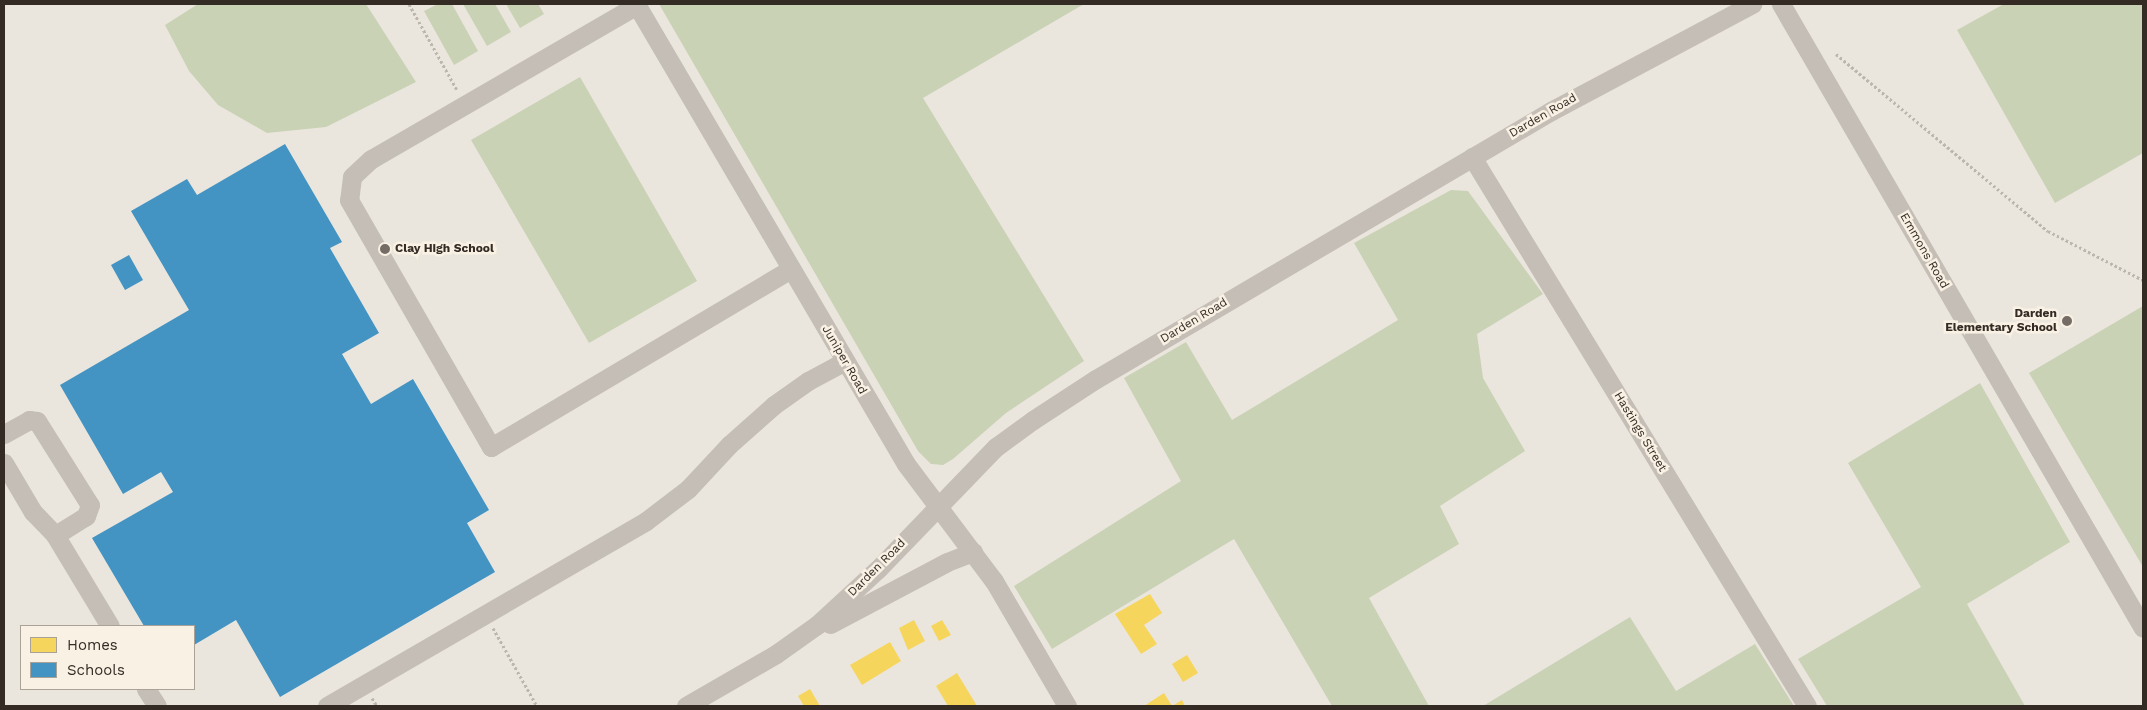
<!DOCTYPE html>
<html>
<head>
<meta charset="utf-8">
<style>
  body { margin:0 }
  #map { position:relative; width:2147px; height:710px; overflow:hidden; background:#ebe6dd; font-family:"Work Sans",sans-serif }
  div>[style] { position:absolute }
  .green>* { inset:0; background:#cad2b6 }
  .homes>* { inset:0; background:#f6d55c }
  .schools>* { inset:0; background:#4393c3 }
  .path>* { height:3px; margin-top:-1.5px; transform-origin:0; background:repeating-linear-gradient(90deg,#bdb6af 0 2.5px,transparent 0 5px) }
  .minor>* { height:19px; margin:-9.5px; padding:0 9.5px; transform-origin:9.5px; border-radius:9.5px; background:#c4beb7 }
  .dots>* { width:14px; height:14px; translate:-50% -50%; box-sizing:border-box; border:2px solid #f9f1e3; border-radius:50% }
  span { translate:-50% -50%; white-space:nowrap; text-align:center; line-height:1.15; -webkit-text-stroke:5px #f9f1e3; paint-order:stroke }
  .street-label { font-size:12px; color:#342b25 }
  .poi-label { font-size:12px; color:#342b25; font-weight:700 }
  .left { translate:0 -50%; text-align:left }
  .right { translate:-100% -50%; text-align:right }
  .frame { position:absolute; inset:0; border:5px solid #342b25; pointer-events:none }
  .legend { position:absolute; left:20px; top:625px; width:175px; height:65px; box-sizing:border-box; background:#f9f1e3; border:1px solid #aaa297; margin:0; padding:6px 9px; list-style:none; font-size:15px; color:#342b25 }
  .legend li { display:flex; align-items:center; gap:10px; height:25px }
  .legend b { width:25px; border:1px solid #aaa297 }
</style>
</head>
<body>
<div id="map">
  <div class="green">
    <div style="clip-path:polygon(198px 4px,366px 4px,416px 82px,326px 127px,267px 133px,218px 105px,189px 71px,165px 25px)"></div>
    <div style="clip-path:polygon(438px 4px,452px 4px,478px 51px,454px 65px,424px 11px)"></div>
    <div style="clip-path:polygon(463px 4px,495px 4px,511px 32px,487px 46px)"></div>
    <div style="clip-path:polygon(506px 4px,538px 4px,544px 14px,520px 28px)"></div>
    <div style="clip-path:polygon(659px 4px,1084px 4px,923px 98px,1084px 361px,1006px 413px,953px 459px,943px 465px,931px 464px,918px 451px)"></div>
    <div style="clip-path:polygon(2004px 4px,2143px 4px,2143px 153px,2055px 203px,1957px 30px)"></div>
    <div style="clip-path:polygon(580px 77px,697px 281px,589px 343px,471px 140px)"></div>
    <div style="clip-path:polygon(1451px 190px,1468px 191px,1543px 294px,1477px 334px,1483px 378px,1525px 451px,1440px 506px,1459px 544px,1369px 598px,1429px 706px,1332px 706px,1234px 539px,1052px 649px,1014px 586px,1181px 481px,1124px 378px,1186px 342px,1232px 420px,1398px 320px,1354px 243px)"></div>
    <div style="clip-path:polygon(2143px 306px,2143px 567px,2029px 373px)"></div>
    <div style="clip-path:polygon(1980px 383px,2070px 542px,1967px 604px,2025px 706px,1827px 706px,1798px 659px,1921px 587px,1848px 463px)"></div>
    <div style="clip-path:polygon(1630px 617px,1676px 691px,1755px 644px,1794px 706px,1483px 706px)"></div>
  </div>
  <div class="homes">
    <div style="clip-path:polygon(1150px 594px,1162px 613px,1144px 625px,1157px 644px,1141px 654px,1115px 614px)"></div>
    <div style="clip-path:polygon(914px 620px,925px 641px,908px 650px,899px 628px)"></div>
    <div style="clip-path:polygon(942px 620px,951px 635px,939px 641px,931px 626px)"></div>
    <div style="clip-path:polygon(890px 642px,901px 661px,862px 685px,850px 665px)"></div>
    <div style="clip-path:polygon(1187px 655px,1198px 673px,1183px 682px,1172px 664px)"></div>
    <div style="clip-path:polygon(957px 673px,977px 706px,948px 706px,936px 686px)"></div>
    <div style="clip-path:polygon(810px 689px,820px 706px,804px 706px,798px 696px)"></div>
    <div style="clip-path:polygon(1164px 693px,1172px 706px,1182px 700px,1185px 706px,1144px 706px)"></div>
  </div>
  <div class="schools">
    <div style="clip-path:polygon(285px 144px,342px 242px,330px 248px,379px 333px,342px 354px,371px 404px,413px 379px,489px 510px,467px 523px,495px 572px,280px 697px,236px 620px,194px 645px,194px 626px,144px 626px,92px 538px,173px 492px,161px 472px,123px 494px,60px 385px,189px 310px,131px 211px,187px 179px,197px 195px)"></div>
    <div style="clip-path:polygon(129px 255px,143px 280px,125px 290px,111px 265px)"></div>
  </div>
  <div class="path">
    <div style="left:409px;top:4px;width:98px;rotate:60.8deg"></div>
    <div style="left:1836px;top:54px;width:276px;rotate:39.9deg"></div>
    <div style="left:2048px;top:231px;width:107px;rotate:27.3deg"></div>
    <div style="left:493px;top:628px;width:90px;rotate:60.6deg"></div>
    <div style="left:372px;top:698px;width:9px;rotate:58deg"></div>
  </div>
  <div class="minor">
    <div style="left:636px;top:4px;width:533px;rotate:59.59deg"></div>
    <div style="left:906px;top:464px;width:146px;rotate:53.1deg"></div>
    <div style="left:994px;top:581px;width:145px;rotate:59.7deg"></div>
    <div style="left:1781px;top:4px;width:721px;rotate:59.88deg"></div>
    <div style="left:637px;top:5px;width:307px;rotate:149.9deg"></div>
    <div style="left:371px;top:159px;width:26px;rotate:137deg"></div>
    <div style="left:352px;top:177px;width:23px;rotate:97deg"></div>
    <div style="left:349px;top:200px;width:285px;rotate:60.1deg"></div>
    <div style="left:491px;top:447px;width:349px;rotate:-30.7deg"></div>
    <div style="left:1472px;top:157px;width:643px;rotate:58.61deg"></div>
    <div style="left:4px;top:434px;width:29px;rotate:-29deg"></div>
    <div style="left:29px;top:420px;width:8px;rotate:7deg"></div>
    <div style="left:37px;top:421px;width:99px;rotate:57.8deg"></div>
    <div style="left:90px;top:505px;width:12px;rotate:110deg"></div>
    <div style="left:86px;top:516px;width:36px;rotate:148deg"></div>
    <div style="left:4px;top:463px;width:57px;rotate:59.4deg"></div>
    <div style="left:33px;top:512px;width:32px;rotate:46deg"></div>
    <div style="left:55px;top:535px;width:106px;rotate:58.9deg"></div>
    <div style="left:830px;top:624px;width:132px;rotate:-27.9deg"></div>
    <div style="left:947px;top:562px;width:28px;rotate:-21deg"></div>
    <div style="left:146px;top:689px;width:20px;rotate:57deg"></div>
    <div style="left:327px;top:706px;width:369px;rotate:-30.1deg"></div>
    <div style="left:646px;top:521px;width:53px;rotate:-37.3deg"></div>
    <div style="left:688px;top:489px;width:60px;rotate:-47deg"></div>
    <div style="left:729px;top:445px;width:60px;rotate:-41.6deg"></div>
    <div style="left:774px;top:405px;width:42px;rotate:-35.2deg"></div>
    <div style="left:808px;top:381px;width:42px;rotate:-28.4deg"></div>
    <div style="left:686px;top:706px;width:104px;rotate:-30deg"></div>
    <div style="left:776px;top:654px;width:50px;rotate:-35.3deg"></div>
    <div style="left:817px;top:625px;width:83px;rotate:-42.6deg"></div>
    <div style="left:878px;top:569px;width:170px;rotate:-46deg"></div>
    <div style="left:996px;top:447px;width:46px;rotate:-36.1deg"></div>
    <div style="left:1033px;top:420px;width:75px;rotate:-33.1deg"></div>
    <div style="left:1096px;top:379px;width:528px;rotate:-30.5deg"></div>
    <div style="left:1551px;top:111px;width:228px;rotate:-28deg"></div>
  </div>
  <div class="dots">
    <div style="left:385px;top:249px;background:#746c65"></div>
    <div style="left:2067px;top:321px;background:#746c65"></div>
  </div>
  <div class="street-label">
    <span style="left:1543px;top:116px;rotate:-30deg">Darden Road</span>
    <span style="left:1924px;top:251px;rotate:60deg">Emmons Road</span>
    <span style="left:1194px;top:321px;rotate:-31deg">Darden Road</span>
    <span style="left:844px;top:360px;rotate:60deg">Juniper Road</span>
    <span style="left:1640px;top:432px;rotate:59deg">Hastings Street</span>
    <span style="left:877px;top:568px;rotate:-45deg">Darden Road</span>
  </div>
  <div class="poi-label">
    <span class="left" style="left:395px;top:249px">Clay High School</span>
    <span class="right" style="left:2057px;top:321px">Darden<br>Elementary School</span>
  </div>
  <div class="frame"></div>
  <ul class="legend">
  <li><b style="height:14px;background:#f6d55c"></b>Homes</li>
  <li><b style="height:14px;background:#4393c3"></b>Schools</li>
  </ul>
</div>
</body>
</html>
